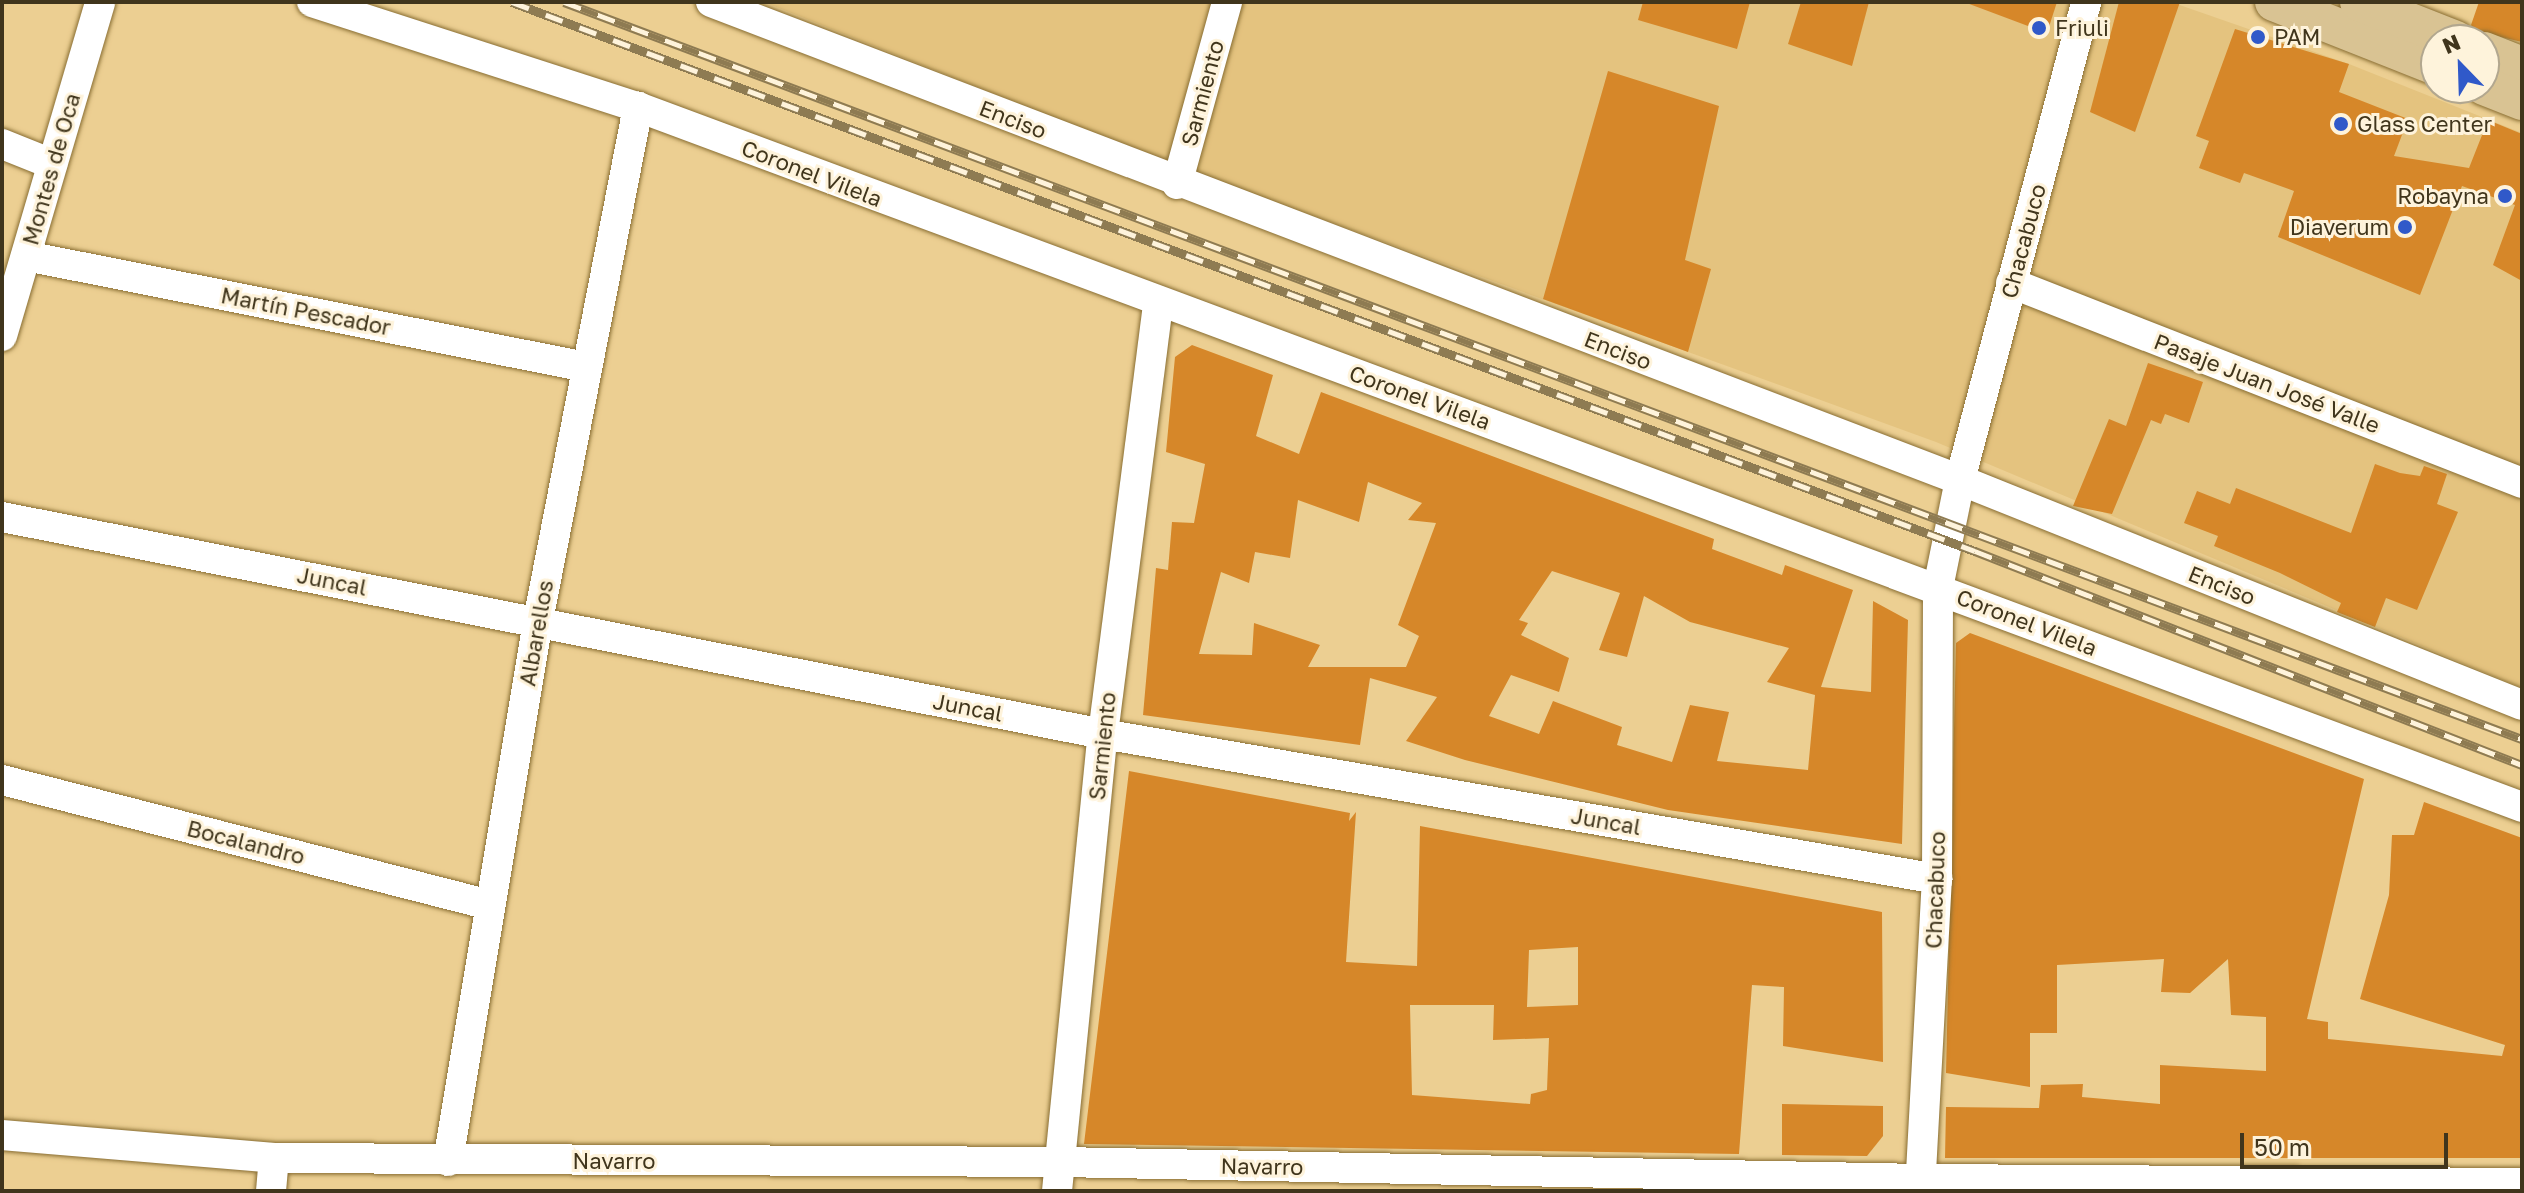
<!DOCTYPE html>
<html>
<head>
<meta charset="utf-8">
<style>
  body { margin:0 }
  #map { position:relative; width:2524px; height:1193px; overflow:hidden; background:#eccf92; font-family:"Golos Text",sans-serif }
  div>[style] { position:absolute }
  .built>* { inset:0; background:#e4c37f }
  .building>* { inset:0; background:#d68729 }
  .roads { filter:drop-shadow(0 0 2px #886d32) drop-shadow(0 0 2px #886d32) }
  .minor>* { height:30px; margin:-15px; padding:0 15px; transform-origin:15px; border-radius:15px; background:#fff }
  .major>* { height:38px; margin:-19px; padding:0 19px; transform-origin:19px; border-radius:19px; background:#d9c393 }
  .rail>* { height:9px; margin-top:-4.5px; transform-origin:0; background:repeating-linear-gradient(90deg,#fef3db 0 18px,#8e7b52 0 36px); box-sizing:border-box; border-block:2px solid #8e7b52 }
  .dots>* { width:22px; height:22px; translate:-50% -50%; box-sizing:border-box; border:4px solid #fef3db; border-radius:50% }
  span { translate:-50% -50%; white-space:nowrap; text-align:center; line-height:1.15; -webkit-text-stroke:6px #fef3db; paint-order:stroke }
  .poi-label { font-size:22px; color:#40351c }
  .left { translate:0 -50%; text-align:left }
  .right { translate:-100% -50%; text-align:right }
  .street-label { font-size:22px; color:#40351c }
  .frame { position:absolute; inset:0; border:4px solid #40351c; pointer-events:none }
  .north { position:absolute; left:2420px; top:24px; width:80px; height:80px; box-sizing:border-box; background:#fef3db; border:2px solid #b2a78f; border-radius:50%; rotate:337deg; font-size:22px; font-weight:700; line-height:32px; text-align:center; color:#40351c }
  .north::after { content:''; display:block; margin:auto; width:28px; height:36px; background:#3059c9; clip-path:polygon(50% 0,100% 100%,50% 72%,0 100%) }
  .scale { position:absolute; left:2240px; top:1133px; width:208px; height:36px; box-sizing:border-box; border:4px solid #40351c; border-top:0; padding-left:10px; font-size:24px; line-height:28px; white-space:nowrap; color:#40351c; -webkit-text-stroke:6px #fef3db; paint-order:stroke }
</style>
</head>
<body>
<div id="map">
  <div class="built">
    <div style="clip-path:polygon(764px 2px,2171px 2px,2349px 64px,2522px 133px,2522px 688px,1936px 442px,1165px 162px)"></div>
  </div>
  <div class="building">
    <div style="clip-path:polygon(1643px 2px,1750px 2px,1737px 49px,1638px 20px)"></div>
    <div style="clip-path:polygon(1801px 2px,1869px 2px,1852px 66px,1788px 44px)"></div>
    <div style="clip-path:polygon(1964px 2px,2057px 2px,2047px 33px)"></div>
    <div style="clip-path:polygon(2119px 2px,2180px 2px,2135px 132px,2090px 112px)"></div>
    <div style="clip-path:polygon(2479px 2px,2522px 2px,2522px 42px,2476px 31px,2471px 25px)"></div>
    <div style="clip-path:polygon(2235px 29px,2349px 64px,2339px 92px,2408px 119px,2394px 156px,2469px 168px,2488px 120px,2522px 134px,2522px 281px,2493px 265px,2515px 205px,2462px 186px,2420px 295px,2278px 237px,2294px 191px,2244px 173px,2240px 183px,2199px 168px,2209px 141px,2196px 136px)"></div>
    <div style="clip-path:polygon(1608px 71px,1719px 106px,1685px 260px,1711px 269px,1688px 352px,1543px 299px)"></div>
    <div style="clip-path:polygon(evenodd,1192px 345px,1273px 375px,1256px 436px,1299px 454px,1321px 392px,1714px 539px,1712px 549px,1782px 575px,1785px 565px,1853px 590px,1821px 687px,1871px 692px,1873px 601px,1908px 620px,1902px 844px,1668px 810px,1465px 760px,1406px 741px,1437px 697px,1370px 678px,1360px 745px,1143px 715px,1156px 568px,1168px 570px,1172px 522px,1194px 523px,1205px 464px,1166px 452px,1175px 357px,1192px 345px,1368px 482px,1422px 503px,1408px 520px,1436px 523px,1398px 625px,1419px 636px,1406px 667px,1308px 667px,1320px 645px,1254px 623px,1252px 655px,1199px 654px,1221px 572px,1249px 583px,1255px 552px,1290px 558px,1298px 500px,1359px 522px,1368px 482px,1192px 345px,1552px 571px,1620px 593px,1599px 650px,1627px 657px,1644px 596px,1690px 622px,1789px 648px,1767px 682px,1815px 695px,1808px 770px,1717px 761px,1729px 712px,1690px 705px,1672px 762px,1617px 745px,1622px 727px,1553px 701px,1539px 734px,1489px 716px,1511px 675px,1559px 692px,1569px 658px,1521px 635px,1528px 623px,1519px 620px,1552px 571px)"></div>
    <div style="clip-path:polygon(2148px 363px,2203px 382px,2189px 423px,2165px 414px,2161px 424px,2151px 420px,2112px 514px,2073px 506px,2109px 419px,2126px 426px)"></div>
    <div style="clip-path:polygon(2375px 464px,2400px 473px,2420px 476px,2424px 466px,2447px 474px,2437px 504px,2458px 512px,2417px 610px,2386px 598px,2375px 627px,2337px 612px,2341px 603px,2280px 573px,2214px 546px,2218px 536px,2184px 523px,2197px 491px,2230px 504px,2236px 488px,2351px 533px)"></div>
    <div style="clip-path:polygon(1970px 633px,2364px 779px,2307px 1019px,2328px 1022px,2328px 1039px,2502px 1056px,2505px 1045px,2360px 999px,2389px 895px,2392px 835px,2414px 835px,2424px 802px,2522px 838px,2522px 1158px,1945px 1158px,1946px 1107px,2039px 1108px,2041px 1085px,2083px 1084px,2082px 1097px,2160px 1104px,2160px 1065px,2266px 1071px,2266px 1017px,2231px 1015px,2228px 959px,2190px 993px,2161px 992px,2164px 959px,2057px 965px,2057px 1033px,2030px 1033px,2030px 1087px,1946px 1073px,1956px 643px)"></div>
    <div style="clip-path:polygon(evenodd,1129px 771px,1350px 813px,1349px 821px,1356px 812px,1346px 962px,1417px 966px,1420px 826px,1882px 912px,1883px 1062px,1783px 1046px,1784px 987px,1752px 985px,1739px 1154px,1084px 1144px,1129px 771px,1578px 947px,1578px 1005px,1527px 1007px,1529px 950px,1578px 947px,1129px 771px,1410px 1005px,1494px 1005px,1493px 1040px,1549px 1038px,1547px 1090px,1531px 1094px,1530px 1104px,1412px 1095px,1410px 1005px)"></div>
    <div style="clip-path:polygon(1782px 1104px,1883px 1106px,1883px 1136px,1867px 1156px,1782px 1155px)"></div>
  </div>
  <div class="roads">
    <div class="minor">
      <div style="left:312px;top:2px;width:342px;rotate:17.9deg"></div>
      <div style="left:638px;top:107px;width:2010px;rotate:20.38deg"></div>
      <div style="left:711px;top:2px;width:1337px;rotate:20.94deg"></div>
      <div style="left:1960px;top:480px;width:605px;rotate:21.82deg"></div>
      <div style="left:2px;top:144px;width:54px;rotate:21.8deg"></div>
      <div style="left:1177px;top:184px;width:189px;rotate:-74.6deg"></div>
      <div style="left:26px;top:256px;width:571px;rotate:11.21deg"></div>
      <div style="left:2011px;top:283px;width:549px;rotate:21.37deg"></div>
      <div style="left:2px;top:336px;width:348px;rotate:-73.6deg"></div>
      <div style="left:2px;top:517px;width:1122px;rotate:11.15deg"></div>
      <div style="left:1103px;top:734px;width:847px;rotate:9.86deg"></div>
      <div style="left:2px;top:780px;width:504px;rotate:14.37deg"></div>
      <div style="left:2px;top:1135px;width:273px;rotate:4.8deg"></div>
      <div style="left:274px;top:1158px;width:786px;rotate:0.29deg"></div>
      <div style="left:1060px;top:1162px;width:861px;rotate:1.13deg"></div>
      <div style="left:1921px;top:1179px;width:601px;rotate:0.38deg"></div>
      <div style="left:448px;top:1161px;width:547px;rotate:-80.54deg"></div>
      <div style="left:538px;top:621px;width:524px;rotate:-78.99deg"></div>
      <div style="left:271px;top:1191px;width:33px;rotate:-85deg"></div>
      <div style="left:1057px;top:1191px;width:459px;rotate:-84.3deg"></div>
      <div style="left:1103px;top:734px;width:435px;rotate:-82.7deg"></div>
      <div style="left:1920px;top:1191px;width:312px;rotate:-86.9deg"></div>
      <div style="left:1937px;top:879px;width:291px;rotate:-89.8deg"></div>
      <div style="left:1938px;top:588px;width:110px;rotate:-78.5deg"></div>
      <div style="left:1960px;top:480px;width:494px;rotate:-75.2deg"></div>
    </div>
    <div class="major">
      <div style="left:2274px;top:2px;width:174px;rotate:21.6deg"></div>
      <div style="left:2359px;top:2px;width:104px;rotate:21.4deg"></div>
      <div style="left:2484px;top:51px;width:41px;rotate:21.5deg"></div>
      <div style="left:2484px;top:86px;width:41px;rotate:21.5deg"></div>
    </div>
  </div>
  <div class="rail">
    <div style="left:512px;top:2px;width:1563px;rotate:20.57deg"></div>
    <div style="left:1975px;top:551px;width:587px;rotate:21.37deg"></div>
    <div style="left:564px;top:2px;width:2092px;rotate:20.63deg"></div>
  </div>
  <div class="dots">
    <div style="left:2039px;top:28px;background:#3059c9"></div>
    <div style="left:2258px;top:37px;background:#3059c9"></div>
    <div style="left:2341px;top:124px;background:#3059c9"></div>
    <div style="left:2505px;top:196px;background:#3059c9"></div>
    <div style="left:2405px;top:227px;background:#3059c9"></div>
  </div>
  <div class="poi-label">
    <span class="left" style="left:2055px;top:28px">Friuli</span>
    <span class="left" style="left:2274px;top:37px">PAM</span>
    <span class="left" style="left:2357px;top:124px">Glass Center</span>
    <span class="right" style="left:2489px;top:196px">Robayna</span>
    <span class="right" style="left:2389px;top:227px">Diaverum</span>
  </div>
  <div class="street-label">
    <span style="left:1202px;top:93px;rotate:-75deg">Sarmiento</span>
    <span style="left:1013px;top:119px;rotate:21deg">Enciso</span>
    <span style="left:51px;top:169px;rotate:-74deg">Montes de Oca</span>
    <span style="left:812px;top:173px;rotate:21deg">Coronel Vilela</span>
    <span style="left:2023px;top:241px;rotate:-75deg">Chacabuco</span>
    <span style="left:306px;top:311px;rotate:11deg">Martín Pescador</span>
    <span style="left:1618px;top:350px;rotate:21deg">Enciso</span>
    <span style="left:2267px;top:383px;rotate:21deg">Pasaje Juan José Valle</span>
    <span style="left:1420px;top:397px;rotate:20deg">Coronel Vilela</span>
    <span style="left:332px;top:581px;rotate:11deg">Juncal</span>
    <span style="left:2222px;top:585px;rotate:22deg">Enciso</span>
    <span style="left:2027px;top:622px;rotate:21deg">Coronel Vilela</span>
    <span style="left:536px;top:633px;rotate:-80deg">Albarellos</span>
    <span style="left:968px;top:707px;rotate:11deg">Juncal</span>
    <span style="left:1102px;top:746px;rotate:-84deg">Sarmiento</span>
    <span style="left:1606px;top:821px;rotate:10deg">Juncal</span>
    <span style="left:246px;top:842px;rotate:14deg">Bocalandro</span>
    <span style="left:1935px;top:890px;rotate:-88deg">Chacabuco</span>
    <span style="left:614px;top:1161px">Navarro</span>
    <span style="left:1262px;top:1166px;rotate:1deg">Navarro</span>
  </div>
  <div class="frame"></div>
  <div class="north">N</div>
  <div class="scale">50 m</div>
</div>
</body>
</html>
